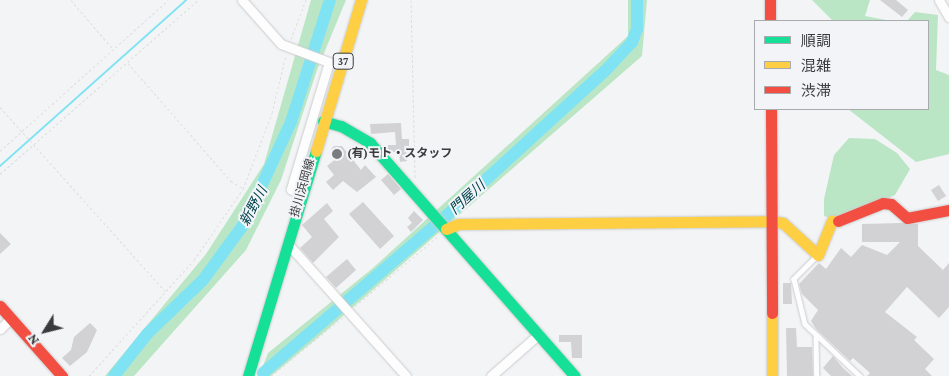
<!DOCTYPE html>
<html>
<head>
<meta charset="utf-8">
<style>
  body { margin:0 }
  #map { position:relative; width:949px; height:376px; overflow:hidden; background:#f3f4f6; font-family:"Crimson Pro","Noto Sans JP",serif }
  div>[style] { position:absolute }
  .green>* { inset:0; background:#bae6c6 }
  .stream>* { height:2px; margin:-1px; padding:0 1px; transform-origin:1px; border-radius:1px; background:#80e3f3 }
  .river>* { height:12px; margin:-6px; padding:0 6px; transform-origin:6px; border-radius:6px; background:#80e3f3 }
  .building>* { inset:0; background:#d2d1d3 }
  .path>* { height:1px; margin-top:-0.5px; transform-origin:0; background:repeating-linear-gradient(90deg,#dededf 0 2.5px,transparent 0 5px) }
  .roads { filter:drop-shadow(0 0 1px #cbcccd) drop-shadow(0 0 1px #cbcccd) }
  .lane>* { height:4.5px; margin:-2.25px; padding:0 2.25px; transform-origin:2.25px; border-radius:2.25px; background:#fdfdfe }
  .street>* { height:9px; margin:-4.5px; padding:0 4.5px; transform-origin:4.5px; border-radius:4.5px; background:#fdfdfe }
  .fast>* { height:11px; margin:-5.5px; padding:0 5.5px; transform-origin:5.5px; border-radius:5.5px; background:#16e098 }
  .slow>* { height:11px; margin:-5.5px; padding:0 5.5px; transform-origin:5.5px; border-radius:5.5px; background:#ffcf43 }
  .jam>* { height:11px; margin:-5.5px; padding:0 5.5px; transform-origin:5.5px; border-radius:5.5px; background:#f24e42 }
  .dots>* { width:14px; height:14px; translate:-50% -50%; box-sizing:border-box; border:2px solid #f2f4f7; border-radius:50% }
  span { translate:-50% -50%; white-space:nowrap; text-align:center; line-height:1.15; -webkit-text-stroke:4px #f2f4f7; paint-order:stroke }
  .shield-label span { padding:1px 4px; background:#f2f4f7; border:1px solid; border-radius:4px; -webkit-text-stroke-width:0 }
  .shield-label { font-size:11px; color:#3b3b3d; font-weight:700 }
  .poi-label { font-size:12px; color:#3b3b3d; font-weight:700 }
  .left { translate:0 -50%; text-align:left }
  .street-label { font-size:12px; color:#3b3b3d }
  .water-label { font-size:14px; color:#00434c; font-style:italic }
  .legend { position:absolute; left:754px; top:20px; width:175px; height:90px; box-sizing:border-box; background:#f2f4f7; border:1px solid #a9aaad; margin:0; padding:6px 9px; list-style:none; font-size:15px; color:#3b3b3d }
  .legend li { display:flex; align-items:center; gap:10px; height:25px }
  .legend b { width:25px; border:1px solid #a9aaad }
  .north { position:absolute; left:20px; top:306px; width:50px; height:50px; -webkit-text-stroke:4px #f2f4f7; paint-order:stroke; rotate:234deg; font-size:14px; font-weight:700; line-height:20px; text-align:center; color:#3b3b3d }
  .north::after { content:''; display:block; margin:auto; width:18px; height:22px; background:#3b3b3d; clip-path:polygon(50% 0,100% 100%,50% 72%,0 100%) }
</style>
</head>
<body>
<div id="map">
  <div class="green">
    <div style="clip-path:polygon(311px 0,346px 0,317px 70px,281px 180px,246px 250px,134px 376px,105px 376px,206px 254px,264px 164px)"></div>
    <div style="clip-path:polygon(628px 0,647px 0,642px 56px,328px 329px,271px 376px,259px 376px,268px 353px,373px 268px,628px 36px)"></div>
    <div style="clip-path:polygon(812px 0,870px 0,865px 16px,891px 21px,833px 21px)"></div>
    <div style="clip-path:polygon(915px 12px,938px 15px,936px 70px,949px 75px,949px 154px,916px 162px,848px 109px,928px 109px,928px 21px,907px 21px)"></div>
    <div style="clip-path:polygon(849px 138px,875px 139px,897px 153px,910px 169px,895px 195px,837px 220px,824px 216px,824px 199px,834px 155px)"></div>
  </div>
  <div class="stream">
    <div style="left:0;top:166px;width:249px;rotate:-41.7deg"></div>
  </div>
  <div class="river">
    <div style="left:263px;top:373px;width:241px;rotate:-40.6deg"></div>
    <div style="left:446px;top:216px;width:215px;rotate:-42.4deg"></div>
    <div style="left:605px;top:71px;width:40px;rotate:-47deg"></div>
    <div style="left:632px;top:42px;width:14px;rotate:-69deg"></div>
    <div style="left:637px;top:29px;width:29px;rotate:-90deg"></div>
    <div style="left:114px;top:376px;width:53px;rotate:-51.8deg"></div>
    <div style="left:147px;top:334px;width:78px;rotate:-44deg"></div>
    <div style="left:203px;top:280px;width:69px;rotate:-53.8deg"></div>
    <div style="left:244px;top:224px;width:112px;rotate:-65.3deg"></div>
    <div style="left:291px;top:122px;width:128px;rotate:-72.3deg"></div>
  </div>
  <div class="building">
    <div style="clip-path:polygon(880px 0,896px 0,908px 10px,902px 17px)"></div>
    <div style="clip-path:polygon(401px 123px,402px 139px,409px 139px,409px 146px,406px 146px,407px 161px,400px 162px,399px 152px,388px 152px,387px 145px,396px 145px,395px 132px,371px 134px,370px 124px)"></div>
    <div style="clip-path:polygon(334px 146px,342px 146px,361px 170px,365px 165px,376px 177px,357px 192px,343px 181px,333px 190px,326px 182px,334px 175px,327px 166px,338px 157px,331px 149px)"></div>
    <div style="clip-path:polygon(388px 174px,401px 189px,394px 195px,381px 180px)"></div>
    <div style="clip-path:polygon(939px 185px,946px 196px,938px 201px,931px 190px)"></div>
    <div style="clip-path:polygon(363px 202px,394px 236px,380px 249px,349px 214px)"></div>
    <div style="clip-path:polygon(327px 203px,333px 211px,324px 219px,339px 237px,313px 263px,300px 248px,312px 237px,302px 225px)"></div>
    <div style="clip-path:polygon(414px 211px,423px 220px,411px 232px,407px 227px,412px 223px,408px 218px)"></div>
    <div style="clip-path:polygon(901px 223px,918px 224px,918px 246px,943px 270px,949px 263px,949px 307px,939px 318px,907px 287px,885px 312px,917px 337px,914px 340px,934px 359px,925px 369px,932px 376px,867px 376px,870px 373px,853px 358px,850px 361px,816px 329px,811px 321px,818px 310px,802px 294px,799px 284px,819px 263px,826px 269px,841px 248px,851px 257px,862px 245px,887px 255px,900px 242px,862px 242px,862px 224px)"></div>
    <div style="clip-path:polygon(0 233px,11px 244px,0 254px)"></div>
    <div style="clip-path:polygon(347px 259px,356px 270px,336px 288px,326px 277px)"></div>
    <div style="clip-path:polygon(783px 283px,791px 283px,792px 304px,783px 304px)"></div>
    <div style="clip-path:polygon(90px 323px,97px 330px,87px 352px,70px 366px,62px 358px,71px 350px,74px 337px)"></div>
    <div style="clip-path:polygon(786px 328px,796px 328px,797px 347px,812px 347px,813px 376px,787px 376px)"></div>
    <div style="clip-path:polygon(559px 335px,582px 335px,582px 358px,572px 358px,571px 342px,559px 342px)"></div>
    <div style="clip-path:polygon(833px 356px,843px 368px,852px 376px,831px 376px,823px 368px)"></div>
  </div>
  <div class="path">
    <div style="left:71px;top:0;width:65px;rotate:49.4deg"></div>
    <div style="left:411px;top:0;width:179px;rotate:88.7deg"></div>
    <div style="left:291px;top:39px;width:42px;rotate:-69deg"></div>
    <div style="left:128px;top:63px;width:157px;rotate:48.9deg"></div>
    <div style="left:231px;top:181px;width:13px;rotate:32deg"></div>
    <div style="left:0;top:107px;width:247px;rotate:48.1deg"></div>
    <div style="left:0;top:151px;width:226px;rotate:-41.9deg"></div>
    <div style="left:0;top:174px;width:264px;rotate:-41.3deg"></div>
    <div style="left:355px;top:306px;width:109px;rotate:-40.1deg"></div>
    <div style="left:89px;top:376px;width:156px;rotate:-47.8deg"></div>
    <div style="left:194px;top:260px;width:86px;rotate:-55.4deg"></div>
    <div style="left:243px;top:189px;width:81px;rotate:-69.1deg"></div>
    <div style="left:272px;top:113px;width:60px;rotate:-76.4deg"></div>
    <div style="left:271px;top:376px;width:93px;rotate:-39.3deg"></div>
  </div>
  <div class="roads">
    <div class="lane">
      <div style="left:817px;top:256px;width:33px;rotate:135deg"></div>
      <div style="left:794px;top:279px;width:46px;rotate:76.3deg"></div>
      <div style="left:805px;top:324px;width:76px;rotate:43.4deg"></div>
      <div style="left:816px;top:337px;width:39px;rotate:89deg"></div>
    </div>
    <div class="street">
      <div style="left:242px;top:0;width:59px;rotate:48.4deg"></div>
      <div style="left:281px;top:44px;width:51px;rotate:20.6deg"></div>
      <div style="left:329px;top:62px;width:133px;rotate:106.7deg"></div>
      <div style="left:291px;top:189px;width:10px;rotate:29deg"></div>
      <div style="left:939px;top:0;width:20px;rotate:60deg"></div>
      <div style="left:288px;top:244px;width:177px;rotate:48.2deg"></div>
      <div style="left:0;top:329px;width:16px;rotate:-45deg"></div>
      <div style="left:491px;top:376px;width:64px;rotate:-41.2deg"></div>
    </div>
    <div class="fast">
      <div style="left:323px;top:121px;width:19px;rotate:16deg"></div>
      <div style="left:341px;top:126px;width:34px;rotate:30deg"></div>
      <div style="left:370px;top:143px;width:310px;rotate:48.7deg"></div>
      <div style="left:248px;top:376px;width:235px;rotate:-73.2deg"></div>
    </div>
    <div class="slow">
      <div style="left:316px;top:151px;width:158px;rotate:-73.4deg"></div>
      <div style="left:446px;top:229px;width:14px;rotate:-21deg"></div>
      <div style="left:459px;top:224px;width:313px;rotate:-0.5deg"></div>
      <div style="left:772px;top:221px;width:11px;rotate:10deg"></div>
      <div style="left:783px;top:223px;width:47px;rotate:42.4deg"></div>
      <div style="left:818px;top:255px;width:37px;rotate:-68deg"></div>
      <div style="left:832px;top:221px;width:6px"></div>
      <div style="left:772px;top:313px;width:63px;rotate:90deg"></div>
    </div>
    <div class="jam">
      <div style="left:770px;top:0;width:21px;rotate:90deg"></div>
      <div style="left:771px;top:109px;width:204px;rotate:89.7deg"></div>
      <div style="left:838px;top:221px;width:48px;rotate:-21.8deg"></div>
      <div style="left:883px;top:203px;width:8px;rotate:7deg"></div>
      <div style="left:891px;top:204px;width:21px;rotate:41deg"></div>
      <div style="left:907px;top:218px;width:43px;rotate:-10.8deg"></div>
      <div style="left:0;top:306px;width:94px;rotate:48.5deg"></div>
    </div>
  </div>
  <div class="dots">
    <div style="left:337px;top:154px;background:#7b7c7e"></div>
  </div>
  <div class="shield-label">
    <span style="left:343px;top:61px">37</span>
  </div>
  <div class="poi-label">
    <span class="left" style="left:347px;top:154px">(有)モト・スタッフ</span>
  </div>
  <div class="street-label">
    <span style="left:303px;top:188px;rotate:-74deg">掛川浜岡線</span>
  </div>
  <div class="water-label">
    <span style="left:467px;top:197px;rotate:-42deg">門屋川</span>
    <span style="left:253px;top:206px;rotate:-62deg">新野川</span>
  </div>
  <ul class="legend">
  <li><b style="height:6px;background:#16e098"></b>順調</li>
  <li><b style="height:6px;background:#ffcf43"></b>混雑</li>
  <li><b style="height:6px;background:#f24e42"></b>渋滞</li>
  </ul>
  <div class="north">N</div>
</div>
</body>
</html>
